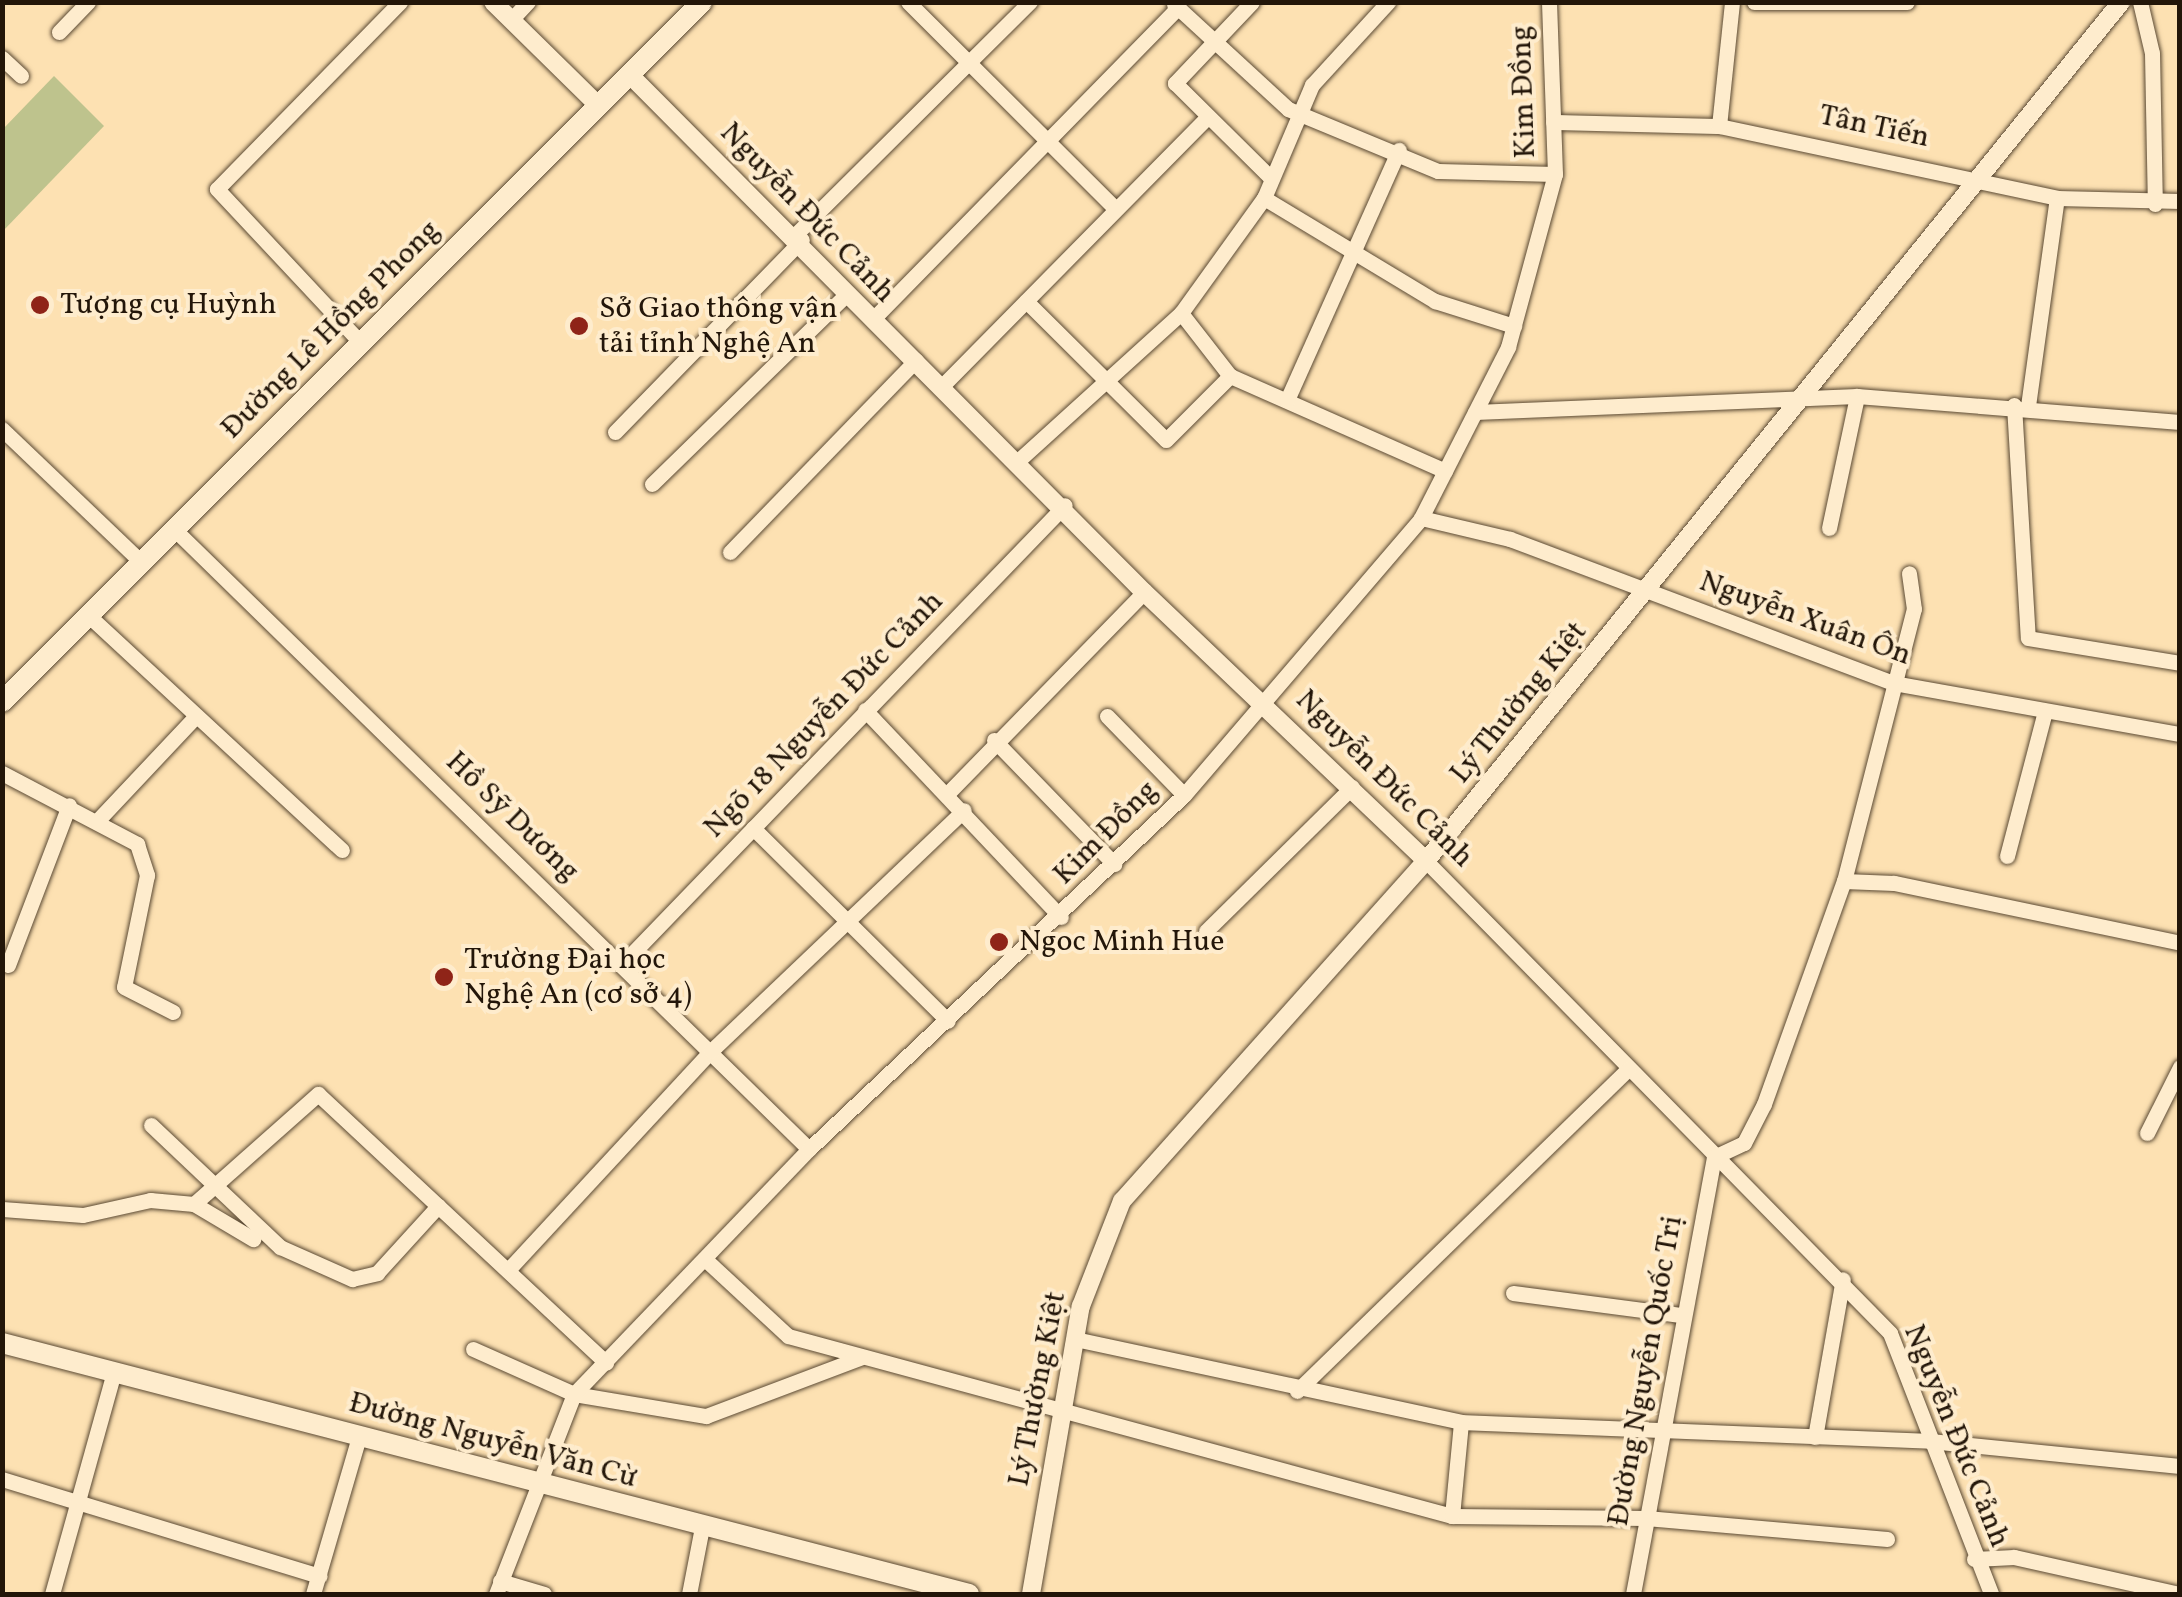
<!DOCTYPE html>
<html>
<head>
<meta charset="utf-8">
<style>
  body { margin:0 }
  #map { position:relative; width:2182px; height:1597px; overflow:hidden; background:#fde1b2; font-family:Vollkorn,serif }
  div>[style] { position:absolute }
  .green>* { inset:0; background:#bec38d }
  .roads { filter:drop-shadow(0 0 2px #5a4933) drop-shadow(0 0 2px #5a4933) }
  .minor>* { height:15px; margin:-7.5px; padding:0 7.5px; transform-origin:7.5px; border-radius:7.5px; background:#feeccd }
  .tertiary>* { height:18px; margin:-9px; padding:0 9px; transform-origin:9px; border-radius:9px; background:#feeccd }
  .secondary>* { height:20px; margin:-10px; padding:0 10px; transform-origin:10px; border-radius:10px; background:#feeccd }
  .dots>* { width:28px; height:28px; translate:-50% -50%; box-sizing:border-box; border:5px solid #feeccd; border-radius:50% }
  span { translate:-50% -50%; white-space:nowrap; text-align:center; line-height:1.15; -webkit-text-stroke:8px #feeccd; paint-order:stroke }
  .street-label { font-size:30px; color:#231609 }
  .poi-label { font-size:30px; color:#231609 }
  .left { translate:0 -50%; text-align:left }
  .frame { position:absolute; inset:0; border:5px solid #231609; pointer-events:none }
</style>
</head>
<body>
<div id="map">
  <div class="green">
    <div style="clip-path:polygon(54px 76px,104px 126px,3px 231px,3px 129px)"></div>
  </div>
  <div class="roads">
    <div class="minor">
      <div style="left:908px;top:2px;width:293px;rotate:44.9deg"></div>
      <div style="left:1252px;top:2px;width:112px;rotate:133.5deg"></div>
      <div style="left:1175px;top:83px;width:135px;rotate:44.7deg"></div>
      <div style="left:1754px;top:2px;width:153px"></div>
      <div style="left:2140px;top:2px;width:52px;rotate:76.8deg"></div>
      <div style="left:2152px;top:53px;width:151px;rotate:88.9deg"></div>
      <div style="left:1174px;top:4px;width:155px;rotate:42.6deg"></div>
      <div style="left:1288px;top:109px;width:162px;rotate:22.5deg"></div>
      <div style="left:1438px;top:171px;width:117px;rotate:1.5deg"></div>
      <div style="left:511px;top:20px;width:25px;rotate:-47deg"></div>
      <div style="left:59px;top:32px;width:42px;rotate:-46deg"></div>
      <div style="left:2px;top:58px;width:26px;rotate:43deg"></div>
      <div style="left:1553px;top:122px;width:166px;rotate:1.4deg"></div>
      <div style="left:1719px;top:126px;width:346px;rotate:12deg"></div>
      <div style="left:2057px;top:198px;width:123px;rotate:1.4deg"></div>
      <div style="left:1719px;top:126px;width:125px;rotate:-84deg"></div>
      <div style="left:1264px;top:198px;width:200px;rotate:31.1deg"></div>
      <div style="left:1435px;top:301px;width:83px;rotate:17.6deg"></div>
      <div style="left:796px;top:234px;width:330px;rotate:-44.8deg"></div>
      <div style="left:1026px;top:301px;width:197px;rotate:44.8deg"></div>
      <div style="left:1166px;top:440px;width:91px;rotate:-45deg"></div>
      <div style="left:1181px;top:313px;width:80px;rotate:52.1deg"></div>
      <div style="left:1230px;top:376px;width:235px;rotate:23.8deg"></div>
      <div style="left:872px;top:320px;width:438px;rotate:-45.6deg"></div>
      <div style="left:361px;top:343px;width:211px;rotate:-133.1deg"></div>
      <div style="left:217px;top:189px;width:262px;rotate:-45.6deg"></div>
      <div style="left:945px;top:383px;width:373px;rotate:-45.4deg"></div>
      <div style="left:1287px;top:400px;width:274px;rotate:-65.9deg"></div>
      <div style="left:2014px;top:405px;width:233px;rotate:86.6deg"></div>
      <div style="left:2028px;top:638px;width:154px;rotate:9.3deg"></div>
      <div style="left:2028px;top:406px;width:210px;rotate:-82.1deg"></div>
      <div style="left:1475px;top:412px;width:382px;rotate:-2.4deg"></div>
      <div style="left:1857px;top:396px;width:324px;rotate:4.6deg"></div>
      <div style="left:2px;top:429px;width:191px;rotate:43.7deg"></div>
      <div style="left:615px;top:432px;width:268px;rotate:-45.8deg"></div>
      <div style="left:1020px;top:459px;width:217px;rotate:-42.2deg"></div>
      <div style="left:1181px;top:313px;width:142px;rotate:-54.2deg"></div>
      <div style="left:1264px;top:198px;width:123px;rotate:-67deg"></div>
      <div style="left:1312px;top:85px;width:113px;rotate:-47.5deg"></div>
      <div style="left:652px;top:484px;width:272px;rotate:-44.3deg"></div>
      <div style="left:1421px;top:518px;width:91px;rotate:13.3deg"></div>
      <div style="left:1510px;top:539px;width:409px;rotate:20.6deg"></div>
      <div style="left:1893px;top:683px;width:291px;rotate:10.1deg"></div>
      <div style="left:173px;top:528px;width:889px;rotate:44.32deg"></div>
      <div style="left:1829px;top:528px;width:135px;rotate:-78deg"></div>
      <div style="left:730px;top:552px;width:267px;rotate:-45.9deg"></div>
      <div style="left:88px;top:615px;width:346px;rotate:42.8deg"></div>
      <div style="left:865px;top:710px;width:285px;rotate:46.6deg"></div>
      <div style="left:1107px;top:716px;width:110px;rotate:45.7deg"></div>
      <div style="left:994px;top:740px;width:173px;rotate:45.9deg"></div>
      <div style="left:2px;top:773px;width:153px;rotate:27.7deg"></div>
      <div style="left:137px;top:844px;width:33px;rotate:72deg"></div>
      <div style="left:147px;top:875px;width:114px;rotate:101.6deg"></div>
      <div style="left:124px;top:987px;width:55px;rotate:27deg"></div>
      <div style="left:949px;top:792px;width:279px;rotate:-45.7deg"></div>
      <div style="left:98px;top:820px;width:143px;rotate:-46.7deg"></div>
      <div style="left:753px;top:828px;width:274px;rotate:44.7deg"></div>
      <div style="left:2007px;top:856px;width:150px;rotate:-75.3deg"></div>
      <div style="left:1426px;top:861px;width:662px;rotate:45.49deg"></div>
      <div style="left:1890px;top:1333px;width:280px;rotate:68.8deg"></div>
      <div style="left:1844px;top:881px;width:50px;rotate:2.3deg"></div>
      <div style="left:1894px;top:883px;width:292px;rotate:11.8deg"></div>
      <div style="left:1206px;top:931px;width:205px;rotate:-44.6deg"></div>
      <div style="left:623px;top:963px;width:636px;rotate:-46.02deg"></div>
      <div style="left:8px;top:965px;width:171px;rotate:-69.1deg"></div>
      <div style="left:151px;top:1125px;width:178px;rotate:43.4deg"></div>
      <div style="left:280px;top:1247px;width:79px;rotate:24deg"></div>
      <div style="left:352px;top:1279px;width:26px;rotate:-13deg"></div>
      <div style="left:377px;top:1273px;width:91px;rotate:-47.7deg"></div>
      <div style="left:2147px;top:1133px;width:74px;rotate:-63.4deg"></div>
      <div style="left:194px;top:1204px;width:69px;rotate:30.7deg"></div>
      <div style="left:2px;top:1209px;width:81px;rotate:4.2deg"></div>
      <div style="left:83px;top:1215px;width:69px;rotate:-12.6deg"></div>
      <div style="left:150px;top:1200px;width:44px;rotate:5.2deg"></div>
      <div style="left:194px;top:1204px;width:166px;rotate:-41.6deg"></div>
      <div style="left:318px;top:1094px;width:394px;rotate:43deg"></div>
      <div style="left:706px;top:1260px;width:112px;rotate:42.8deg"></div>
      <div style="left:788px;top:1336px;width:688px;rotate:15.17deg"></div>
      <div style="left:1452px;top:1516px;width:194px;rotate:0.6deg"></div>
      <div style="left:1646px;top:1518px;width:242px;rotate:5deg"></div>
      <div style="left:508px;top:1270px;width:299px;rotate:-47.2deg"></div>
      <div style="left:711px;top:1051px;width:349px;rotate:-43.6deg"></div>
      <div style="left:1513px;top:1293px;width:169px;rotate:7.5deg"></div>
      <div style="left:1075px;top:1339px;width:395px;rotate:12.1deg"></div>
      <div style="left:1461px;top:1422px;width:469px;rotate:2.3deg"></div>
      <div style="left:1930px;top:1441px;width:251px;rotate:5.7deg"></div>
      <div style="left:473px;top:1349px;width:111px;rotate:24deg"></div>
      <div style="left:574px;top:1394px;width:134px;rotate:9.5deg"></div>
      <div style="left:706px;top:1416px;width:167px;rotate:-20.7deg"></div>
      <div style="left:1297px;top:1391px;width:462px;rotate:-44.2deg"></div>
      <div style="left:1815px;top:1437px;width:160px;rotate:-80deg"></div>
      <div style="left:2px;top:1479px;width:332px;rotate:17deg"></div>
      <div style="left:1452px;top:1516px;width:94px;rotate:-84.5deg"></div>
      <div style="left:1974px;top:1559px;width:40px;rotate:-2.9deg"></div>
      <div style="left:2014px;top:1557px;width:170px;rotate:12.6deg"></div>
      <div style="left:500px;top:1581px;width:46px;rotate:16.5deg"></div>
      <div style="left:52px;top:1594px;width:230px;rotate:-74.4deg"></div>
      <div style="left:313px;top:1594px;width:164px;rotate:-73.7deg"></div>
      <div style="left:496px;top:1594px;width:215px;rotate:-68.7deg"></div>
      <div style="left:574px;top:1394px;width:339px;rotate:-46.2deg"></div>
      <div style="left:809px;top:1149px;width:516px;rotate:-43.35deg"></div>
      <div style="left:1184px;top:795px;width:365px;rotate:-49.4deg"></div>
      <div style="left:1421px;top:518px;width:192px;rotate:-63deg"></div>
      <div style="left:1508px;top:347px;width:179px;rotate:-74.8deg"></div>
      <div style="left:1555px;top:174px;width:172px;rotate:-92deg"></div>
      <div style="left:689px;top:1594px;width:68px;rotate:-79deg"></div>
      <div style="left:1633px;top:1594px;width:444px;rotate:-79.5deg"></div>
      <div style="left:1714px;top:1157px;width:33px;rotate:-25deg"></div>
      <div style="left:1744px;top:1143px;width:44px;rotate:-62.9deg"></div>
      <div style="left:1764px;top:1104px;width:237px;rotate:-70.3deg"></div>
      <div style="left:1844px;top:881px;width:281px;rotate:-75.6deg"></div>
      <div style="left:1914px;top:609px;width:36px;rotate:-98deg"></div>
    </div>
    <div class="tertiary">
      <div style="left:493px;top:2px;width:148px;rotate:44.5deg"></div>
      <div style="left:631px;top:76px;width:728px;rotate:45.17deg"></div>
      <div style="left:1144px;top:592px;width:390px;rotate:43.6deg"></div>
      <div style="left:1031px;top:1594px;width:292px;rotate:-80.2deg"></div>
      <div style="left:1081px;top:1306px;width:113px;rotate:-68.7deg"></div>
      <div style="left:1122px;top:1201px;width:456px;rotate:-48.2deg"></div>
      <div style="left:1426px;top:861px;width:1105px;rotate:-51.02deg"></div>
    </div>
    <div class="secondary">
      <div style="left:2px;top:702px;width:990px;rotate:-45deg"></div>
      <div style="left:2px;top:1343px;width:999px;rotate:14.55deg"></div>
    </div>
  </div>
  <div class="dots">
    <div style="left:40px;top:305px;background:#8f2418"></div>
    <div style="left:579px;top:326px;background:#8f2418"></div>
    <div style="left:999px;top:942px;background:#8f2418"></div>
    <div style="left:444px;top:977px;background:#8f2418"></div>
  </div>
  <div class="street-label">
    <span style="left:1524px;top:92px;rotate:-92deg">Kim Đồng</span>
    <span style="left:1874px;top:127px;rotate:12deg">Tân Tiến</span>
    <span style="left:807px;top:213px;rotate:46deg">Nguyễn Đức Cảnh</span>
    <span style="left:331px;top:330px;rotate:-45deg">Đường Lê Hồng Phong</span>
    <span style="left:1805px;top:619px;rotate:20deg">Nguyễn Xuân Ôn</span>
    <span style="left:1519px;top:703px;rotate:-51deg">Lý Thường Kiệt</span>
    <span style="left:824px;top:715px;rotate:-46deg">Ngõ 18 Nguyễn Đức Cảnh</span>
    <span style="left:1384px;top:779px;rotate:45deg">Nguyễn Đức Cảnh</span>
    <span style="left:512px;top:817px;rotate:44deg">Hồ Sỹ Dương</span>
    <span style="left:1106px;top:833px;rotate:-45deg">Kim Đồng</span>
    <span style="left:1646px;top:1371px;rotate:-80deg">Đường Nguyễn Quốc Trị</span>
    <span style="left:1038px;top:1389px;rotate:-79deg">Lý Thường Kiệt</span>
    <span style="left:1956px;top:1436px;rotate:68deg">Nguyễn Đức Cảnh</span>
    <span style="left:493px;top:1441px;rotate:15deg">Đường Nguyễn Văn Cừ</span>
  </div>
  <div class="poi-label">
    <span class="left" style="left:60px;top:305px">Tượng cụ Huỳnh</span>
    <span class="left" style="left:599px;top:326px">Sở Giao thông vận<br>tải tỉnh Nghệ An</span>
    <span class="left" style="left:1019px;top:942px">Ngoc Minh Hue</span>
    <span class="left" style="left:464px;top:977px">Trường Đại học<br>Nghệ An (cơ sở 4)</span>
  </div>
  <div class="frame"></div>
</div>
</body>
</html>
